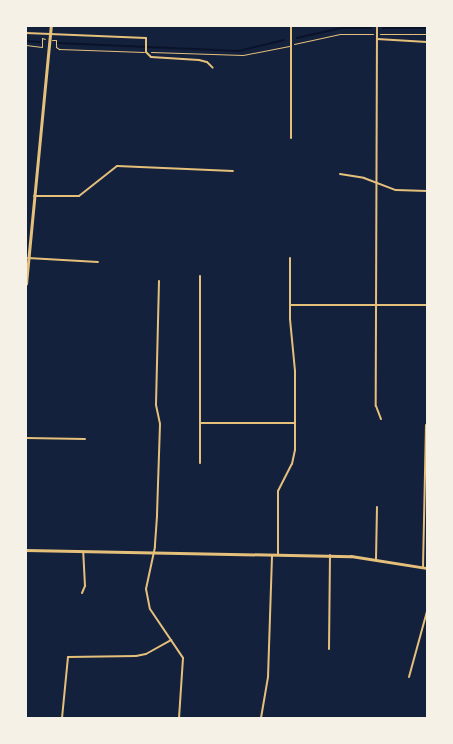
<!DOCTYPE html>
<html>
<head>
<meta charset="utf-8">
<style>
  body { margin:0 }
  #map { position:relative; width:453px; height:744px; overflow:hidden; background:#14213d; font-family:"Fira Sans",sans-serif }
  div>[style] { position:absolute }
  .stream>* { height:1.5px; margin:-0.75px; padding:0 0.75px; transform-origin:0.75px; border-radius:0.75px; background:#0b132b }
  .path>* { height:1px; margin:-0.5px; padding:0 0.5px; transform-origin:0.5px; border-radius:0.5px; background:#e5c07b }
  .minor>* { height:2px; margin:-1px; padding:0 1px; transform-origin:1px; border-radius:1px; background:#e5c07b }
  .tertiary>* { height:2.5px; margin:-1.25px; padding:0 1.25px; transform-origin:1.25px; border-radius:1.25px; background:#e5c07b }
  span { translate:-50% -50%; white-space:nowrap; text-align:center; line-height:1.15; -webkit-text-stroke:3px #f6f1e7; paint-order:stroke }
  .frame { position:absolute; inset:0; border:27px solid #f6f1e7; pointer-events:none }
</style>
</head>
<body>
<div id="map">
  <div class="stream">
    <div style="left:383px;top:28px;width:44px"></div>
    <div style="left:297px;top:38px;width:45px;rotate:-12.8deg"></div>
    <div style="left:341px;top:28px;width:30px"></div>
    <div style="left:26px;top:41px;width:14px;rotate:4deg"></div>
    <div style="left:58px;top:43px;width:181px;rotate:2.5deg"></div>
    <div style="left:239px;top:51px;width:46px;rotate:-13.7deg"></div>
  </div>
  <div class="path">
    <div style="left:380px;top:34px;width:47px"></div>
    <div style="left:52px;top:40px;width:4px"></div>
    <div style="left:56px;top:40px;width:7px;rotate:90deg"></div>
    <div style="left:56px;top:47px;width:4px;rotate:34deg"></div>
    <div style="left:59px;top:49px;width:85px;rotate:2deg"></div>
    <div style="left:294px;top:44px;width:47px;rotate:-12.3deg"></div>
    <div style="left:340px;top:34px;width:33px"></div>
    <div style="left:26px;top:45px;width:16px;rotate:7deg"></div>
    <div style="left:42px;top:47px;width:9px;rotate:-90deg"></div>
    <div style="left:42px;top:38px;width:3px;rotate:18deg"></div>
    <div style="left:151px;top:52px;width:92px;rotate:1.9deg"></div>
    <div style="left:243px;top:55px;width:47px;rotate:-11.1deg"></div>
  </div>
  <div class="minor">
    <div style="left:291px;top:26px;width:112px;rotate:90deg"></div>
    <div style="left:377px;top:26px;width:380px;rotate:90.2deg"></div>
    <div style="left:376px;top:406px;width:14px;rotate:69deg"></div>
    <div style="left:26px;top:33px;width:120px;rotate:2.4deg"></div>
    <div style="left:146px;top:38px;width:14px;rotate:90deg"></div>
    <div style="left:146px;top:52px;width:7px;rotate:45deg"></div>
    <div style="left:151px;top:57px;width:48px;rotate:3.6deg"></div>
    <div style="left:199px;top:60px;width:8px;rotate:14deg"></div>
    <div style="left:207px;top:62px;width:8px;rotate:45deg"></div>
    <div style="left:377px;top:39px;width:50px;rotate:3.4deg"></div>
    <div style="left:340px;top:174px;width:24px;rotate:9deg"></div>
    <div style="left:364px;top:178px;width:34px;rotate:21deg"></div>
    <div style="left:396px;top:190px;width:31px;rotate:2deg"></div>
    <div style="left:34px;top:196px;width:45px"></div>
    <div style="left:79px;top:196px;width:48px;rotate:-38.3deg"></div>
    <div style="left:117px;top:166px;width:116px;rotate:2.5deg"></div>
    <div style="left:28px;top:258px;width:70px;rotate:3.3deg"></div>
    <div style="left:159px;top:281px;width:124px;rotate:91.4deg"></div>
    <div style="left:156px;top:405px;width:19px;rotate:78deg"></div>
    <div style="left:160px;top:424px;width:92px;rotate:91.9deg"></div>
    <div style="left:157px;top:516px;width:31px;rotate:94deg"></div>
    <div style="left:155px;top:547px;width:43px;rotate:102.1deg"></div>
    <div style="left:146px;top:589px;width:20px;rotate:79deg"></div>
    <div style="left:150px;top:609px;width:59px;rotate:56deg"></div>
    <div style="left:183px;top:658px;width:60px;rotate:93.8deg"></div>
    <div style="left:290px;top:305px;width:137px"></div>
    <div style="left:200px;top:423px;width:95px"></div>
    <div style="left:26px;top:438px;width:59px;rotate:1deg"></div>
    <div style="left:200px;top:463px;width:187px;rotate:-90deg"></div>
    <div style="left:278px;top:555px;width:64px;rotate:-90deg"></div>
    <div style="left:278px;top:491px;width:30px;rotate:-63deg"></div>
    <div style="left:292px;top:464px;width:14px;rotate:-78deg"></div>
    <div style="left:295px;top:450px;width:79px;rotate:-90deg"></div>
    <div style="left:295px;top:371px;width:52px;rotate:-95.5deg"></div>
    <div style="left:290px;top:319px;width:61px;rotate:-90deg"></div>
    <div style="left:376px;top:559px;width:52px;rotate:-88.9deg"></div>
    <div style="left:423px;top:568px;width:143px;rotate:-88.8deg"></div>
    <div style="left:82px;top:593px;width:8px;rotate:-67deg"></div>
    <div style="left:85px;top:586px;width:33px;rotate:-93deg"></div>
    <div style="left:329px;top:649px;width:94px;rotate:-89.4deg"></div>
    <div style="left:409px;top:677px;width:68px;rotate:-74.7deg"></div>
    <div style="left:62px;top:718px;width:61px;rotate:-84.4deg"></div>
    <div style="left:68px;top:657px;width:68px;rotate:-0.8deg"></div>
    <div style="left:136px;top:656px;width:10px;rotate:-11deg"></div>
    <div style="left:146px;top:654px;width:29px;rotate:-29deg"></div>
    <div style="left:261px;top:718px;width:42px;rotate:-80.3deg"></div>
    <div style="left:268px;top:677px;width:122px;rotate:-88.1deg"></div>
  </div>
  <div class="tertiary">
    <div style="left:26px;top:284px;width:259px;rotate:-84.5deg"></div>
    <div style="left:26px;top:550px;width:325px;rotate:1.1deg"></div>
    <div style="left:351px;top:556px;width:77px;rotate:9deg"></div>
  </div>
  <div class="frame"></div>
</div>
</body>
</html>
